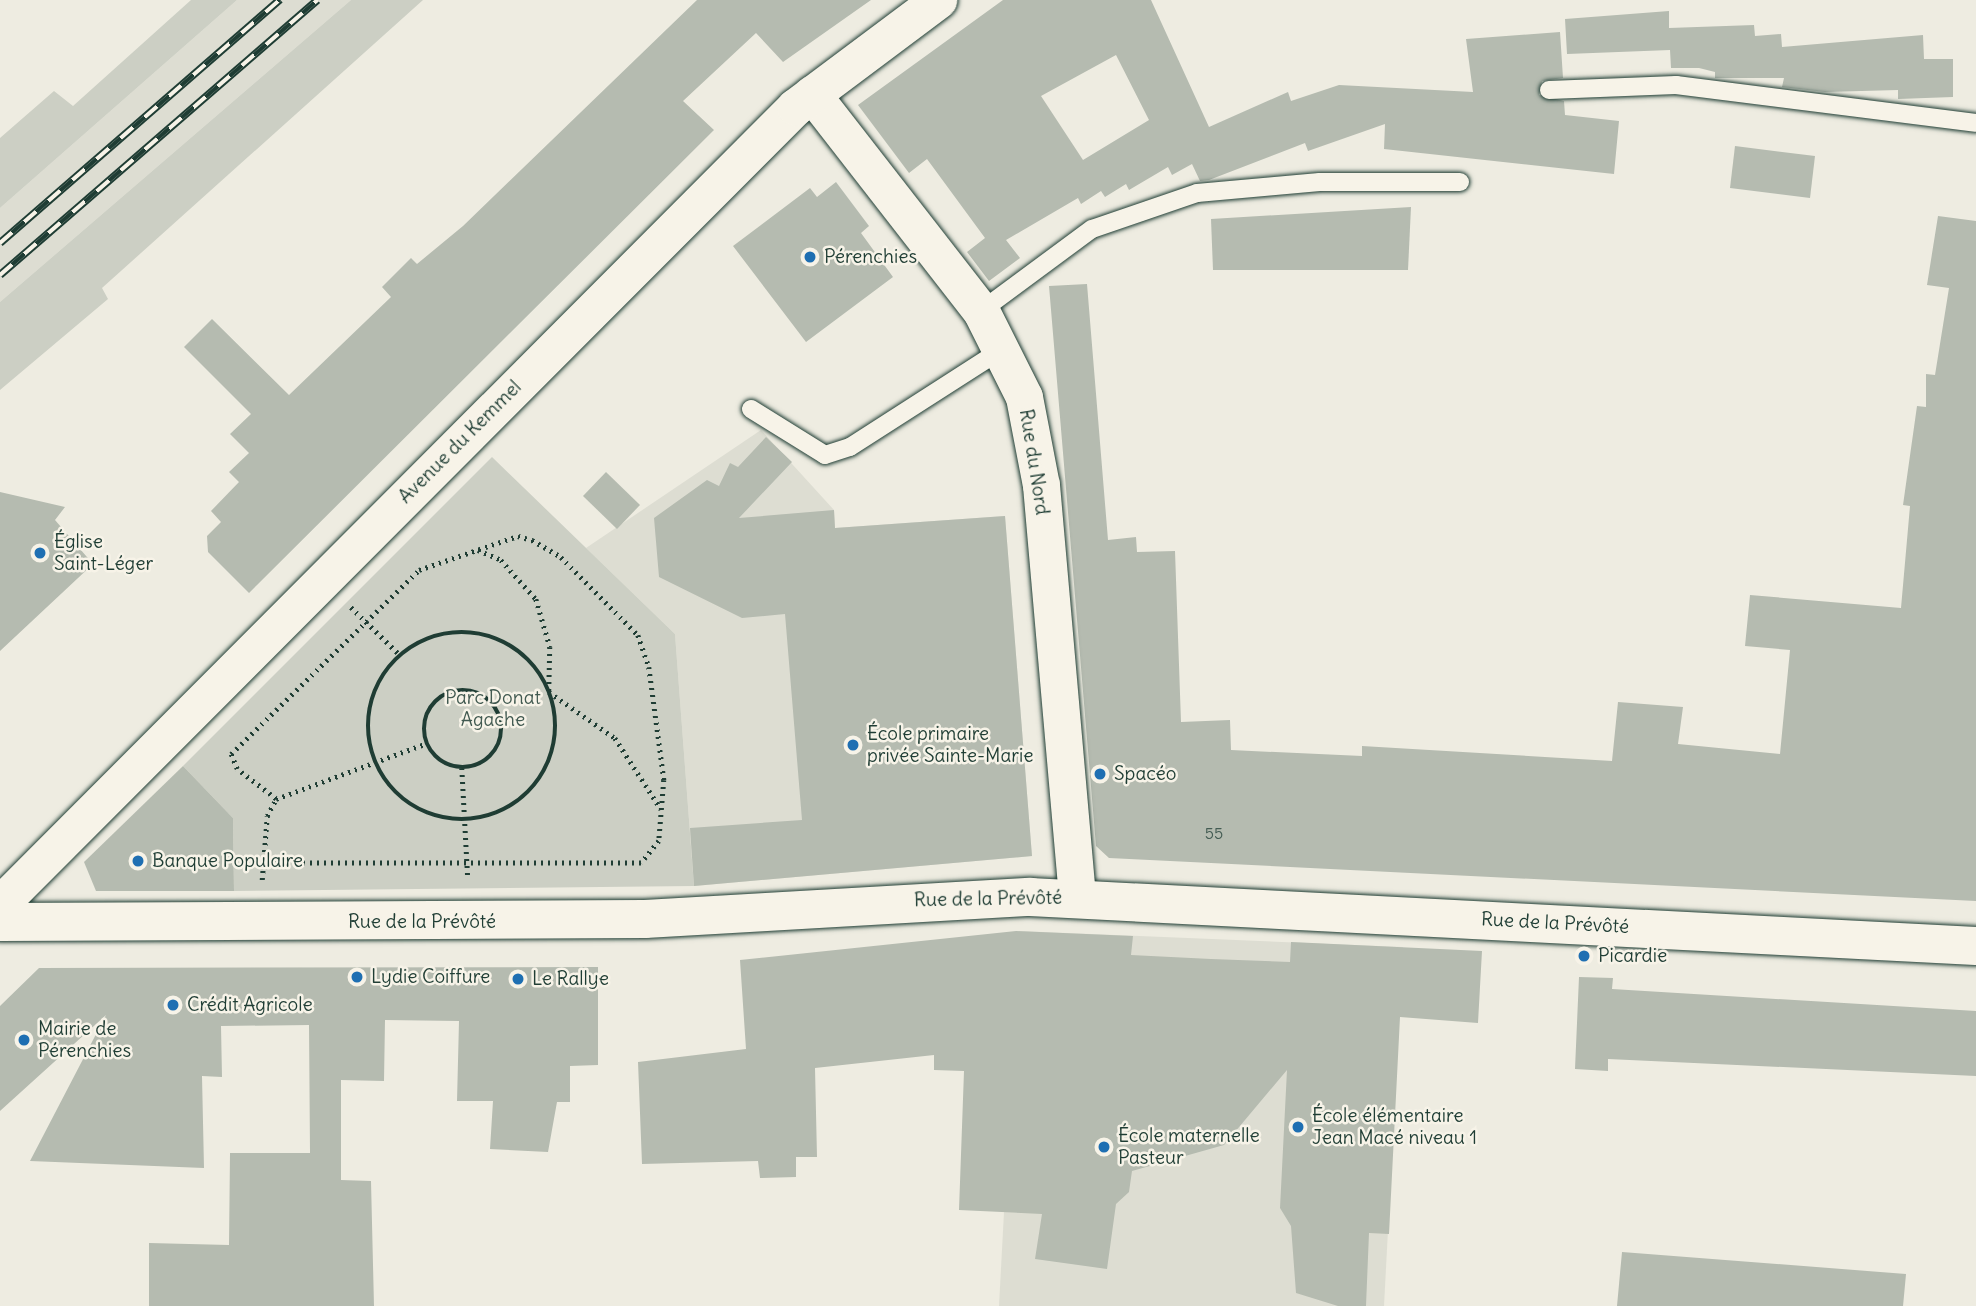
<!DOCTYPE html>
<html>
<head>
<meta charset="utf-8">
<style>
  body { margin:0 }
  #map { position:relative; width:1976px; height:1306px; overflow:hidden; background:#eeece1; font-family:Delius,sans-serif }
  div>[style] { position:absolute }
  .built>* { inset:0; background:#ddddd2 }
  .green>* { inset:0; background:#cccfc4 }
  .building>* { inset:0; background:#b5bbb0 }
  .path>* { height:4.5px; margin-top:-2.25px; transform-origin:0; background:repeating-linear-gradient(90deg,#1f3d34 0 2px,transparent 0 7px) }
  .path>.ring { margin:-2.25px; padding:0; box-sizing:content-box; background:none; border:4.5px solid #1f3d34; border-radius:50% }
  .roads { filter:drop-shadow(0 0 2px #1f3d34) drop-shadow(0 0 2px #1f3d34) }
  .service>* { height:18px; margin:-9px; padding:0 9px; transform-origin:9px; border-radius:9px; background:#f7f3e8 }
  .minor>* { height:37px; margin:-18.5px; padding:0 18.5px; transform-origin:18.5px; border-radius:18.5px; background:#f7f3e8 }
  .tertiary>* { height:38px; margin:-19px; padding:0 19px; transform-origin:19px; border-radius:19px; background:#f7f3e8 }
  .rail>* { height:8px; margin-top:-4px; transform-origin:0; background:repeating-linear-gradient(90deg,#f7f3e8 0 16px,#1f3d34 0 32px); box-sizing:border-box; border-block:2px solid #1f3d34 }
  .dots>* { width:19px; height:19px; translate:-50% -50%; box-sizing:border-box; border:4px solid #f7f3e8; border-radius:50% }
  span { translate:-50% -50%; white-space:nowrap; text-align:center; line-height:1.15; -webkit-text-stroke:5px #f7f3e8; paint-order:stroke }
  .number-label { font-size:16px; color:#445c53 }
  .number-label span { -webkit-text-stroke-width:0 }
  .poi-label { font-size:19px; color:#1f3d34 }
  .left { translate:0 -50%; text-align:left }
  .street-label { font-size:19px; color:#1f3d34 }
  .park-label { font-size:19px; color:#425a51 }
</style>
</head>
<body>
<div id="map">
  <div class="built">
    <div style="clip-path:polygon(237px 0,351px 0,0 302px,0 208px)"></div>
    <div style="clip-path:polygon(761px 430px,834px 510px,835px 528px,1005px 516px,1032px 856px,694px 886px,675px 634px,586px 548px)"></div>
    <div style="clip-path:polygon(1019px 931px,1403px 947px,1384px 1306px,999px 1306px)"></div>
  </div>
  <div class="green">
    <div style="clip-path:polygon(191px 0,237px 0,0 208px,0 138px,54px 91px,73px 106px)"></div>
    <div style="clip-path:polygon(351px 0,423px 0,102px 288px,108px 299px,0 390px,0 302px)"></div>
    <div style="clip-path:polygon(492px 457px,675px 634px,694px 886px,234px 891px,233px 818px,183px 766px)"></div>
  </div>
  <div class="building">
    <div style="clip-path:polygon(697px 0,871px 0,783px 62px,756px 33px,683px 101px,714px 130px,249px 593px,208px 552px,207px 536px,221px 522px,211px 511px,239px 482px,229px 472px,249px 453px,230px 434px,251px 414px,184px 347px,212px 319px,289px 395px,391px 297px,382px 287px,411px 258px,417px 264px,463px 226px)"></div>
    <div style="clip-path:polygon(evenodd,1003px 0,1151px 0,1209px 127px,1288px 92px,1291px 101px,1339px 85px,1473px 92px,1466px 39px,1560px 32px,1563px 78px,1542px 81px,1539px 95px,1564px 101px,1565px 115px,1619px 121px,1614px 174px,1384px 149px,1385px 124px,1308px 151px,1305px 143px,1209px 180px,1200px 181px,1192px 164px,1172px 175px,1168px 167px,1129px 190px,1126px 184px,1105px 197px,1101px 191px,1081px 204px,1078px 198px,1006px 240px,1020px 258px,989px 281px,967px 252px,985px 238px,927px 159px,909px 173px,858px 105px,1003px 0,1116px 55px,1149px 120px,1083px 160px,1041px 96px,1116px 55px)"></div>
    <div style="clip-path:polygon(1669px 11px,1669px 28px,1754px 25px,1755px 36px,1781px 34px,1782px 47px,1923px 35px,1924px 59px,1953px 59px,1953px 97px,1898px 99px,1898px 90px,1825px 92px,1782px 87px,1784px 78px,1715px 78px,1715px 72px,1699px 68px,1671px 68px,1670px 50px,1567px 54px,1565px 19px)"></div>
    <div style="clip-path:polygon(1735px 146px,1815px 156px,1810px 198px,1730px 188px)"></div>
    <div style="clip-path:polygon(836px 182px,869px 226px,861px 233px,893px 277px,806px 342px,733px 246px,810px 188px,817px 197px)"></div>
    <div style="clip-path:polygon(1411px 207px,1408px 270px,1213px 270px,1211px 219px)"></div>
    <div style="clip-path:polygon(1938px 216px,1976px 221px,1976px 901px,1109px 858px,1096px 846px,1049px 286px,1087px 284px,1108px 540px,1136px 537px,1137px 552px,1175px 551px,1181px 722px,1230px 720px,1231px 750px,1362px 756px,1362px 746px,1612px 761px,1618px 702px,1683px 707px,1678px 744px,1780px 754px,1790px 650px,1745px 646px,1750px 595px,1901px 608px,1910px 506px,1903px 505px,1917px 406px,1926px 407px,1926px 374px,1935px 375px,1949px 288px,1927px 285px)"></div>
    <div style="clip-path:polygon(766px 437px,792px 462px,739px 518px,834px 510px,835px 528px,1005px 516px,1032px 856px,694px 886px,690px 828px,802px 820px,785px 614px,742px 618px,659px 577px,654px 518px,707px 480px,719px 486px,730px 463px,738px 467px)"></div>
    <div style="clip-path:polygon(606px 472px,640px 505px,617px 529px,583px 496px)"></div>
    <div style="clip-path:polygon(0 492px,65px 507px,55px 520px,93px 564px,0 651px)"></div>
    <div style="clip-path:polygon(183px 766px,233px 818px,234px 891px,96px 891px,84px 862px)"></div>
    <div style="clip-path:polygon(1016px 931px,1133px 936px,1131px 955px,1211px 959px,1290px 962px,1291px 942px,1482px 951px,1478px 1023px,1400px 1017px,1389px 1234px,1369px 1233px,1366px 1306px,1338px 1306px,1296px 1293px,1291px 1226px,1280px 1208px,1287px 1070px,1224px 1145px,1132px 1171px,1129px 1192px,1116px 1204px,1107px 1269px,1035px 1259px,1042px 1214px,959px 1210px,964px 1071px,934px 1070px,934px 1055px,815px 1068px,817px 1157px,796px 1157px,796px 1177px,760px 1178px,758px 1161px,642px 1164px,638px 1062px,746px 1049px,740px 960px)"></div>
    <div style="clip-path:polygon(598px 967px,598px 1065px,570px 1066px,570px 1102px,557px 1102px,548px 1152px,490px 1149px,493px 1101px,457px 1101px,459px 1021px,385px 1020px,384px 1081px,341px 1080px,341px 1180px,371px 1181px,374px 1306px,149px 1306px,149px 1243px,229px 1245px,230px 1153px,310px 1153px,309px 1025px,221px 1026px,222px 1077px,202px 1076px,204px 1168px,30px 1161px,106px 1015px,0 1111px,0 1006px,39px 968px)"></div>
    <div style="clip-path:polygon(1579px 977px,1613px 978px,1612px 989px,1976px 1011px,1976px 1076px,1608px 1059px,1608px 1071px,1575px 1069px)"></div>
    <div style="clip-path:polygon(1622px 1252px,1906px 1274px,1903px 1306px,1617px 1306px)"></div>
  </div>
  <div class="path">
    <div style="left:478px;top:550px;width:25px;rotate:23deg"></div>
    <div style="left:501px;top:560px;width:52px;rotate:48.1deg"></div>
    <div style="left:536px;top:599px;width:50px;rotate:73.7deg"></div>
    <div style="left:550px;top:647px;width:45px;rotate:91.3deg"></div>
    <div style="left:549px;top:692px;width:80px;rotate:34.9deg"></div>
    <div style="left:615px;top:738px;width:85px;rotate:57.1deg"></div>
    <div style="left:351px;top:607px;width:70px;rotate:44.4deg"></div>
    <div class="ring" style="left:368px;top:632px;width:183.5px;height:183.5px"></div>
    <div class="ring" style="left:424px;top:690px;width:73.5px;height:73.5px"></div>
    <div style="left:462px;top:768px;width:110px;rotate:86.9deg"></div>
    <div style="left:276px;top:799px;width:161px;rotate:-20.3deg"></div>
    <div style="left:262px;top:880px;width:64px;rotate:-85.5deg"></div>
    <div style="left:267px;top:816px;width:19px;rotate:-62deg"></div>
    <div style="left:276px;top:799px;width:49px;rotate:-142.4deg"></div>
    <div style="left:237px;top:769px;width:16px;rotate:-112deg"></div>
    <div style="left:231px;top:754px;width:263px;rotate:-44.4deg"></div>
    <div style="left:419px;top:570px;width:105px;rotate:-19deg"></div>
    <div style="left:518px;top:536px;width:15px;rotate:16deg"></div>
    <div style="left:532px;top:540px;width:34px;rotate:30deg"></div>
    <div style="left:561px;top:557px;width:110px;rotate:45.4deg"></div>
    <div style="left:638px;top:635px;width:34px;rotate:71deg"></div>
    <div style="left:649px;top:667px;width:114px;rotate:82.4deg"></div>
    <div style="left:664px;top:780px;width:61px;rotate:94.7deg"></div>
    <div style="left:659px;top:841px;width:28px;rotate:129deg"></div>
    <div style="left:641px;top:863px;width:377px;rotate:180deg"></div>
  </div>
  <div class="roads">
    <div class="service">
      <div style="left:1549px;top:90px;width:127px;rotate:-2.3deg"></div>
      <div style="left:1676px;top:85px;width:302px;rotate:7.2deg"></div>
      <div style="left:981px;top:311px;width:138px;rotate:-36.5deg"></div>
      <div style="left:1092px;top:229px;width:111px;rotate:-18.9deg"></div>
      <div style="left:1197px;top:193px;width:123px;rotate:-5.1deg"></div>
      <div style="left:1320px;top:182px;width:140px"></div>
      <div style="left:751px;top:409px;width:87px;rotate:31.9deg"></div>
      <div style="left:825px;top:455px;width:26px;rotate:-18deg"></div>
      <div style="left:850px;top:447px;width:183px;rotate:-32.7deg"></div>
    </div>
    <div class="minor">
      <div style="left:812px;top:94px;width:275px;rotate:52.1deg"></div>
      <div style="left:981px;top:311px;width:96px;rotate:63.4deg"></div>
      <div style="left:1024px;top:397px;width:90px;rotate:79.1deg"></div>
      <div style="left:1041px;top:485px;width:415px;rotate:85deg"></div>
      <div style="left:0;top:904px;width:1126px;rotate:-45.07deg"></div>
      <div style="left:795px;top:107px;width:179px;rotate:-36.8deg"></div>
    </div>
    <div class="tertiary">
      <div style="left:0;top:922px;width:645px;rotate:-0.27deg"></div>
      <div style="left:645px;top:919px;width:386px;rotate:-3.3deg"></div>
      <div style="left:1030px;top:897px;width:947px;rotate:2.97deg"></div>
    </div>
  </div>
  <div class="rail">
    <div style="left:0;top:243px;width:371px;rotate:-41deg"></div>
    <div style="left:0;top:275px;width:420px;rotate:-40.9deg"></div>
  </div>
  <div class="dots">
    <div style="left:810px;top:257px;background:#1f6fb2"></div>
    <div style="left:40px;top:553px;background:#1f6fb2"></div>
    <div style="left:853px;top:745px;background:#1f6fb2"></div>
    <div style="left:1100px;top:774px;background:#1f6fb2"></div>
    <div style="left:138px;top:861px;background:#1f6fb2"></div>
    <div style="left:1584px;top:956px;background:#1f6fb2"></div>
    <div style="left:357px;top:977px;background:#1f6fb2"></div>
    <div style="left:518px;top:979px;background:#1f6fb2"></div>
    <div style="left:173px;top:1005px;background:#1f6fb2"></div>
    <div style="left:24px;top:1040px;background:#1f6fb2"></div>
    <div style="left:1298px;top:1127px;background:#1f6fb2"></div>
    <div style="left:1104px;top:1147px;background:#1f6fb2"></div>
  </div>
  <div class="number-label">
    <span style="left:1214px;top:833px">55</span>
  </div>
  <div class="poi-label">
    <span class="left" style="left:824px;top:257px">Pérenchies</span>
    <span class="left" style="left:54px;top:553px">Église<br>Saint-Léger</span>
    <span class="left" style="left:867px;top:745px">École primaire<br>privée Sainte-Marie</span>
    <span class="left" style="left:1114px;top:774px">Spacéo</span>
    <span class="left" style="left:152px;top:861px">Banque Populaire</span>
    <span class="left" style="left:1598px;top:956px">Picardie</span>
    <span class="left" style="left:371px;top:977px">Lydie Coiffure</span>
    <span class="left" style="left:532px;top:979px">Le Rallye</span>
    <span class="left" style="left:187px;top:1005px">Crédit Agricole</span>
    <span class="left" style="left:38px;top:1040px">Mairie de<br>Pérenchies</span>
    <span class="left" style="left:1312px;top:1127px">École élémentaire<br>Jean Macé niveau 1</span>
    <span class="left" style="left:1118px;top:1147px">École maternelle<br>Pasteur</span>
  </div>
  <div class="street-label">
    <span style="left:460px;top:442px;rotate:-45deg">Avenue du Kemmel</span>
    <span style="left:1034px;top:462px;rotate:81deg">Rue du Nord</span>
    <span style="left:988px;top:899px;rotate:-1deg">Rue de la Prévôté</span>
    <span style="left:422px;top:922px">Rue de la Prévôté</span>
    <span style="left:1555px;top:923px;rotate:3deg">Rue de la Prévôté</span>
  </div>
  <div class="park-label">
    <span style="left:493px;top:709px">Parc Donat<br>Agache</span>
  </div>
</div>
</body>
</html>
